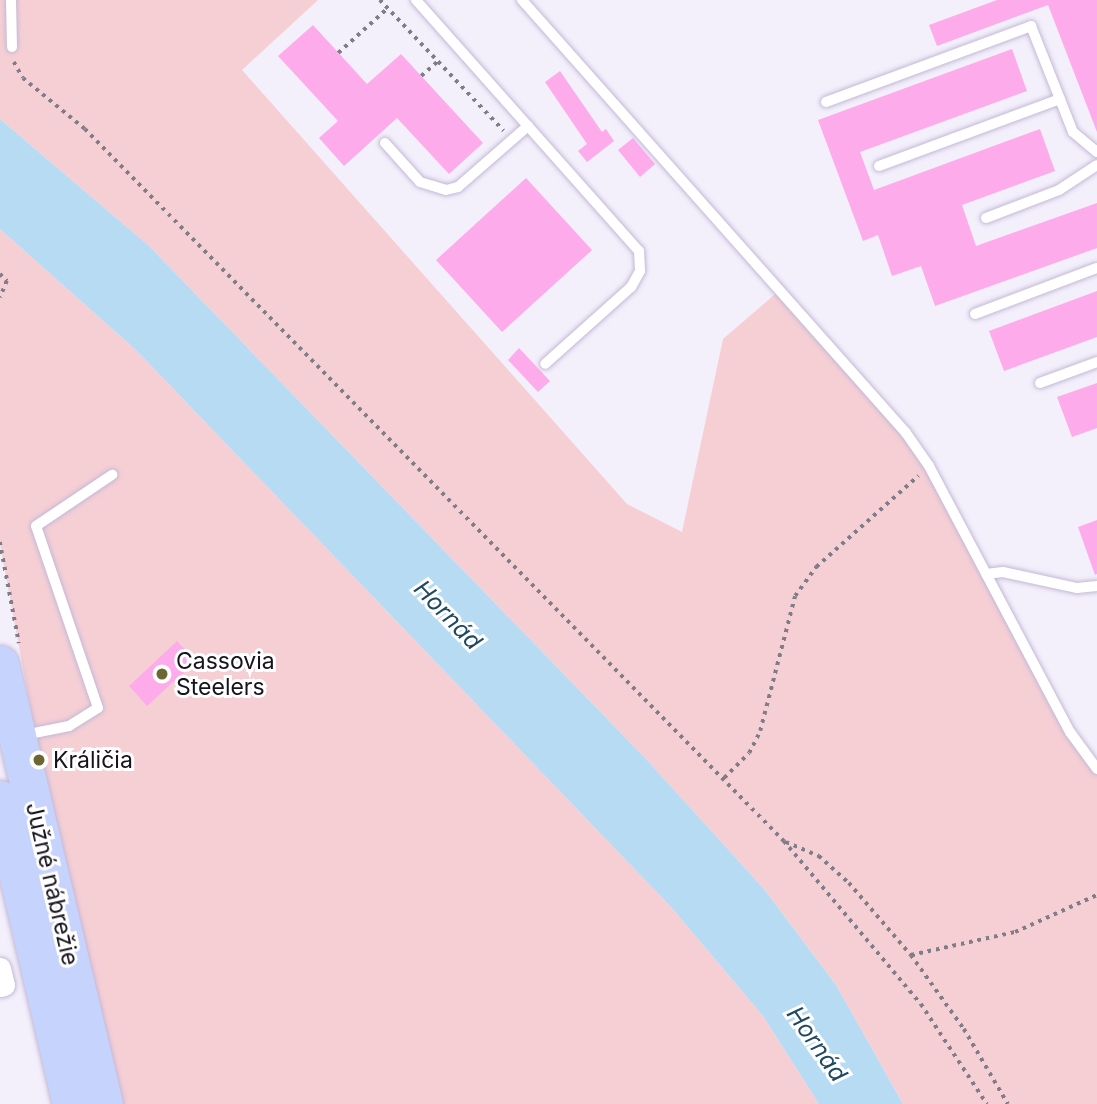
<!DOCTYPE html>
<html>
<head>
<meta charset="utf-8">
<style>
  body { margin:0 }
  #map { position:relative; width:1097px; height:1104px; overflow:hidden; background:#f3effb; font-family:Inter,sans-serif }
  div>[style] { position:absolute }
  .green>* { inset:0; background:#f6cfd5 }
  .water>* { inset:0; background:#b8dbf4 }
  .building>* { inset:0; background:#feabec }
  .path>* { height:3.5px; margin-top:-1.75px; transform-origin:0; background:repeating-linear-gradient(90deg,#817d88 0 3.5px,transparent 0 8.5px) }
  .roads { filter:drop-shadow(0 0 2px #c4b9d6) drop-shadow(0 0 2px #c4b9d6) }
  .service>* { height:10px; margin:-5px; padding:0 5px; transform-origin:5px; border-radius:5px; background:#fff }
  .minor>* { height:21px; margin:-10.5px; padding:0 10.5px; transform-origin:10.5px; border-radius:10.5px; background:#fff }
  .trunk>* { height:37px; margin:-18.5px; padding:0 18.5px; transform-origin:18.5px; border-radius:18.5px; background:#c6d3fc }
  .dots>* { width:19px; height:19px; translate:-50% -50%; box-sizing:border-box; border:4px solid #fff; border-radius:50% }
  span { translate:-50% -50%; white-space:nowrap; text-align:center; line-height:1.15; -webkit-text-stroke:6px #fff; paint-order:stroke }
  .poi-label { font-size:23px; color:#17131d }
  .left { translate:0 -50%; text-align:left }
  .street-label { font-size:23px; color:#17131d }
  .water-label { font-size:24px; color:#1f4861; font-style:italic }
</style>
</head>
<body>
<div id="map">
  <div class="green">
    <div style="clip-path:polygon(0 0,318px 0,242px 70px,627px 504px,682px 532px,723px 339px,781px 289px,906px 433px,1033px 669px,1097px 769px,1097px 1104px,903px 1104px,836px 985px,764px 889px,645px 758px,149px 246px,0 119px)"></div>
    <div style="clip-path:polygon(0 229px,137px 351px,671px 907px,763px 1016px,819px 1104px,121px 1104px,35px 733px,0 544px)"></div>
  </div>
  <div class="water">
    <div style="clip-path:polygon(0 119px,149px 246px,645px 758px,764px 889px,836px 985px,903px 1104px,819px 1104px,763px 1016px,671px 907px,137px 351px,0 229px)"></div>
  </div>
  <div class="building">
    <div style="clip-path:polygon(997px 0,1097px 0,1097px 132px,1048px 5px,937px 46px,929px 25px)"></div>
    <div style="clip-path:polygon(313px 25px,367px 84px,401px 54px,483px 143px,449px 174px,397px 118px,344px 166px,319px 138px,338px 121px,278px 56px)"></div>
    <div style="clip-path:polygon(1012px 49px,1027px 91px,860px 152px,874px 190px,1040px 129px,1055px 171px,962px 205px,976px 246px,1097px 203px,1097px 248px,935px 306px,921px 266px,892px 276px,878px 235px,863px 241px,818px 120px)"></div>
    <div style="clip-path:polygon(560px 71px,602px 132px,606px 129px,614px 141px,587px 162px,578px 151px,587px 144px,545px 82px)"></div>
    <div style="clip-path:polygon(633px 138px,655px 164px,640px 177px,618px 150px)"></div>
    <div style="clip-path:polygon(526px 178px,592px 250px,502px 332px,436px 260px)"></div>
    <div style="clip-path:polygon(1097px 291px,1097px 337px,1004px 371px,989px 331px)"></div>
    <div style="clip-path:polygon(519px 348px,550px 381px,538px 392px,508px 360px)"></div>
    <div style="clip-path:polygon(1097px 383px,1097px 428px,1072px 437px,1057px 397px)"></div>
    <div style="clip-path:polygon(1097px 520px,1097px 574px,1095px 575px,1078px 527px)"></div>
    <div style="clip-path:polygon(177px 641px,196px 661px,147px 706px,129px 686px)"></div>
  </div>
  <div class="path">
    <div style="left:380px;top:0;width:180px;rotate:46.6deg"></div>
    <div style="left:338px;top:53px;width:67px;rotate:-42deg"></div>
    <div style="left:14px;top:62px;width:18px;rotate:61deg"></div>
    <div style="left:23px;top:78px;width:80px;rotate:39.4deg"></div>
    <div style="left:85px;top:129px;width:998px;rotate:45.53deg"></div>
    <div style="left:784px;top:841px;width:213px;rotate:50deg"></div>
    <div style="left:921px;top:1004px;width:120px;rotate:56.6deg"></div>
    <div style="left:421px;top:76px;width:23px;rotate:-41deg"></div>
    <div style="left:0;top:274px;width:10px;rotate:45deg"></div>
    <div style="left:7px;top:281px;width:18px;rotate:112deg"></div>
    <div style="left:0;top:542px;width:103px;rotate:79.3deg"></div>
    <div style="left:724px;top:778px;width:35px;rotate:-45deg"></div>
    <div style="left:749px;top:753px;width:25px;rotate:-63deg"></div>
    <div style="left:760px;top:731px;width:139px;rotate:-75.5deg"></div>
    <div style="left:795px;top:596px;width:36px;rotate:-54deg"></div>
    <div style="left:816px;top:567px;width:137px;rotate:-41.7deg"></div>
    <div style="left:786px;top:842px;width:36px;rotate:23deg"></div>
    <div style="left:819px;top:856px;width:40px;rotate:42deg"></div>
    <div style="left:849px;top:883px;width:95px;rotate:49.3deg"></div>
    <div style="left:911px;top:955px;width:91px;rotate:54.4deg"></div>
    <div style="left:964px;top:1029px;width:87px;rotate:59.6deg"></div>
    <div style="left:911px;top:955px;width:107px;rotate:-12.5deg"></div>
    <div style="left:1015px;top:932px;width:90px;rotate:-24.3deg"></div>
  </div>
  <div class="roads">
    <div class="service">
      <div style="left:11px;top:0;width:47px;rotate:88.8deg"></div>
      <div style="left:416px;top:0;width:336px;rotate:48.4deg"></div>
      <div style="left:639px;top:251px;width:20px;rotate:87deg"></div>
      <div style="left:640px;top:271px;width:18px;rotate:119deg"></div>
      <div style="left:631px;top:287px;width:115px;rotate:138.2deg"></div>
      <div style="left:522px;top:0;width:579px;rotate:48.43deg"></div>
      <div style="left:906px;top:433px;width:40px;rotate:55.1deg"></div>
      <div style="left:929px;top:466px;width:301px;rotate:62.1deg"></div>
      <div style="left:1070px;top:732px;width:46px;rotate:53.9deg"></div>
      <div style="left:826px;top:102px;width:219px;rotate:-20.3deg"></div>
      <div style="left:1031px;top:26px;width:114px;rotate:68.4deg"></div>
      <div style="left:1073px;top:132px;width:31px;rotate:40deg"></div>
      <div style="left:385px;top:143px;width:52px;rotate:48.1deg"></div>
      <div style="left:420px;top:182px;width:27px;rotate:17deg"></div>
      <div style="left:446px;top:190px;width:12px;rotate:-14deg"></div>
      <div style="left:458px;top:187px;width:93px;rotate:-41.1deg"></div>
      <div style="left:879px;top:166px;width:193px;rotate:-20.3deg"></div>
      <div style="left:986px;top:218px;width:78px;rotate:-21deg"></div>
      <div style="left:1059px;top:190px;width:45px;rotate:-33.3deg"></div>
      <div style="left:975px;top:314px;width:130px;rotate:-20.7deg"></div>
      <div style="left:1040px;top:383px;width:61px;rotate:-20.2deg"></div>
      <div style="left:986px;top:574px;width:17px;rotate:-7deg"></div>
      <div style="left:1003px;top:572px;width:76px;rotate:12.2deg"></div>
      <div style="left:1077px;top:588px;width:20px;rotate:-6deg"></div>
      <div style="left:24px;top:735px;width:46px;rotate:-11.3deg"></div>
      <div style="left:69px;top:726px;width:34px;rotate:-32deg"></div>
      <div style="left:98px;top:708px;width:192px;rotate:-108.8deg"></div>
      <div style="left:36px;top:526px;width:92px;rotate:-33.9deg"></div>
    </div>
    <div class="minor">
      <div style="left:0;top:968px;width:17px;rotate:77deg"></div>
      <div style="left:4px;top:985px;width:4px;rotate:166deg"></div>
    </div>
    <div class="trunk">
      <div style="left:0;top:664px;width:452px;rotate:76.7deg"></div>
      <div style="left:0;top:799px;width:313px;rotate:76.9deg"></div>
    </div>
  </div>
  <div class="dots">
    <div style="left:162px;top:674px;background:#6b6632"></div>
    <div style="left:39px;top:760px;background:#6b6632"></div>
  </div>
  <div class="poi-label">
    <span class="left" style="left:176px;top:674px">Cassovia<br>Steelers</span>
    <span class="left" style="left:53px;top:760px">Králičia</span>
  </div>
  <div class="street-label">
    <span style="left:52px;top:884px;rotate:77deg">Južné nábrežie</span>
  </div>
  <div class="water-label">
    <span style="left:448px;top:615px;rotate:46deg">Hornád</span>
    <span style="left:817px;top:1044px;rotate:55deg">Hornád</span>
  </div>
</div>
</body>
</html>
